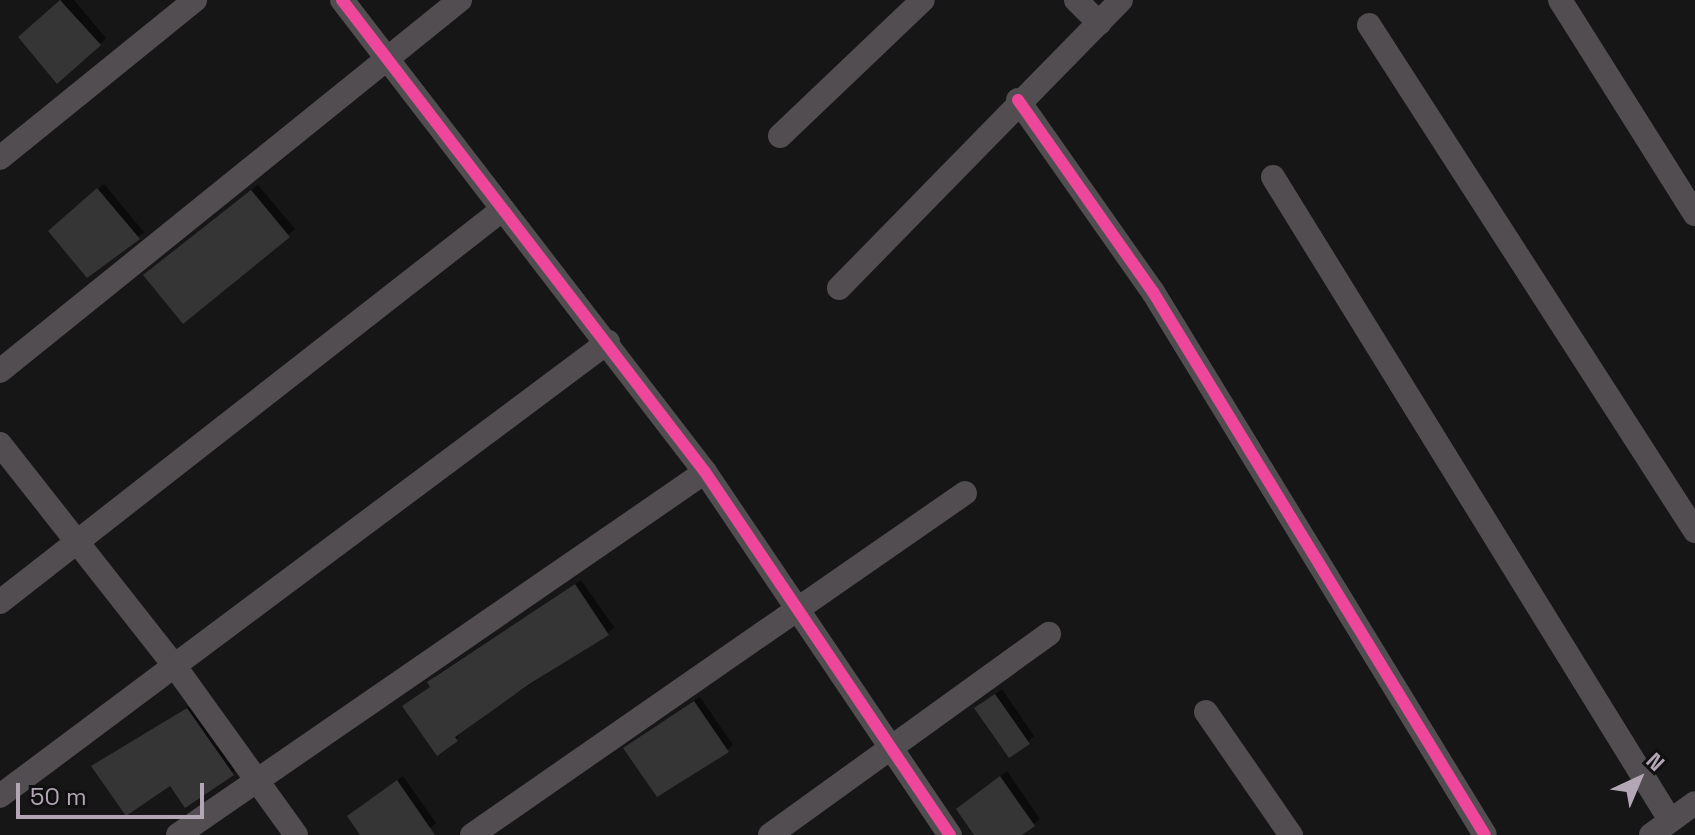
<!DOCTYPE html>
<html>
<head>
<meta charset="utf-8">
<style>
  body { margin:0 }
  #map { position:relative; width:1695px; height:835px; overflow:hidden; background:#161616; font-family:"Space Grotesk",sans-serif }
  div>[style] { position:absolute }
  .shadow>* { inset:0; background:#0007 }
  .building>* { inset:0; background:#363536 }
  .minor>* { height:24px; margin:-12px; padding:0 12px; transform-origin:12px; border-radius:12px; background:#514d51 }
  .cycleway>* { height:12px; margin:-6px; padding:0 6px; transform-origin:6px; border-radius:6px; background:#ed469a }
  span { translate:-50% -50%; white-space:nowrap; text-align:center; line-height:1.15; -webkit-text-stroke:7px #111011; paint-order:stroke }
  .north { position:absolute; left:1599px; top:739px; width:80px; height:80px; -webkit-text-stroke:6px #111011; paint-order:stroke; rotate:44deg; font-size:22px; font-weight:700; line-height:32px; text-align:center; color:#b3a7b6 }
  .north::after { content:''; display:block; margin:auto; width:28px; height:36px; background:#b3a7b6; clip-path:polygon(50% 0,100% 100%,50% 72%,0 100%) }
  .scale { position:absolute; left:16px; top:783px; width:188px; height:36px; box-sizing:border-box; border:4px solid #b3a7b6; border-top:0; padding-left:10px; font-size:24px; line-height:28px; white-space:nowrap; color:#b3a7b6; -webkit-text-stroke:6px #111011; paint-order:stroke }
</style>
</head>
<body>
<div id="map">
  <div class="shadow">
    <div style="clip-path:polygon(62px 0,74px 0,106px 38px,100px 44px,26px 31px)"></div>
    <div style="clip-path:polygon(104px 184px,144px 232px,138px 237px,57px 225px)"></div>
    <div style="clip-path:polygon(258px 185px,295px 229px,184px 322px,151px 270px)"></div>
    <div style="clip-path:polygon(581px 580px,614px 627px,608px 633px,460px 731px,457px 740px,405px 706px,432px 686px,435px 676px)"></div>
    <div style="clip-path:polygon(1002px 689px,1034px 736px,1028px 742px,977px 708px)"></div>
    <div style="clip-path:polygon(700px 697px,733px 745px,727px 750px,632px 743px)"></div>
    <div style="clip-path:polygon(193px 704px,239px 767px,185px 805px,170px 783px,94px 766px)"></div>
    <div style="clip-path:polygon(1007px 771px,1040px 819px,1020px 835px,977px 835px,965px 803px)"></div>
    <div style="clip-path:polygon(403px 776px,436px 823px,422px 835px,362px 835px,355px 810px)"></div>
  </div>
  <div class="building">
    <div style="clip-path:polygon(60px 0,101px 45px,57px 84px,18px 37px)"></div>
    <div style="clip-path:polygon(97px 188px,140px 239px,87px 278px,48px 231px)"></div>
    <div style="clip-path:polygon(251px 190px,290px 237px,183px 324px,143px 275px)"></div>
    <div style="clip-path:polygon(575px 584px,609px 635px,531px 683px,455px 737px,458px 741px,437px 756px,402px 706px,430px 687px,427px 682px)"></div>
    <div style="clip-path:polygon(995px 694px,1030px 744px,1009px 758px,974px 708px)"></div>
    <div style="clip-path:polygon(694px 701px,729px 752px,657px 797px,623px 748px)"></div>
    <div style="clip-path:polygon(187px 708px,234px 775px,185px 808px,170px 786px,126px 816px,91px 766px)"></div>
    <div style="clip-path:polygon(1000px 776px,1035px 826px,1022px 835px,974px 835px,956px 809px)"></div>
    <div style="clip-path:polygon(397px 780px,435px 835px,360px 835px,347px 816px)"></div>
  </div>
  <div class="minor">
    <div style="left:342px;top:0;width:595px;rotate:52.44deg"></div>
    <div style="left:705px;top:472px;width:438px;rotate:56deg"></div>
    <div style="left:1076px;top:0;width:33px;rotate:45deg"></div>
    <div style="left:1560px;top:0;width:253px;rotate:57.8deg"></div>
    <div style="left:1369px;top:25px;width:602px;rotate:57.21deg"></div>
    <div style="left:1018px;top:100px;width:235px;rotate:54.9deg"></div>
    <div style="left:1153px;top:292px;width:636px;rotate:58.56deg"></div>
    <div style="left:780px;top:136px;width:197px;rotate:-43.6deg"></div>
    <div style="left:0;top:158px;width:251px;rotate:-39deg"></div>
    <div style="left:1273px;top:177px;width:756px;rotate:58.31deg"></div>
    <div style="left:839px;top:288px;width:403px;rotate:-45.6deg"></div>
    <div style="left:0;top:371px;width:591px;rotate:-38.89deg"></div>
    <div style="left:0;top:444px;width:281px;rotate:51.8deg"></div>
    <div style="left:174px;top:665px;width:209px;rotate:54.3deg"></div>
    <div style="left:0;top:602px;width:638px;rotate:-38deg"></div>
    <div style="left:1206px;top:712px;width:150px;rotate:55.4deg"></div>
    <div style="left:0;top:796px;width:759px;rotate:-36.75deg"></div>
    <div style="left:178px;top:835px;width:640px;rotate:-34.56deg"></div>
    <div style="left:472px;top:835px;width:600px;rotate:-34.75deg"></div>
    <div style="left:770px;top:835px;width:344px;rotate:-35.8deg"></div>
    <div style="left:1651px;top:835px;width:54px;rotate:-36deg"></div>
  </div>
  <div class="cycleway">
    <div style="left:342px;top:0;width:595px;rotate:52.44deg"></div>
    <div style="left:705px;top:472px;width:438px;rotate:56deg"></div>
    <div style="left:1018px;top:100px;width:235px;rotate:54.9deg"></div>
    <div style="left:1153px;top:292px;width:636px;rotate:58.56deg"></div>
  </div>
  <div class="north">N</div>
  <div class="scale">50 m</div>
</div>
</body>
</html>
